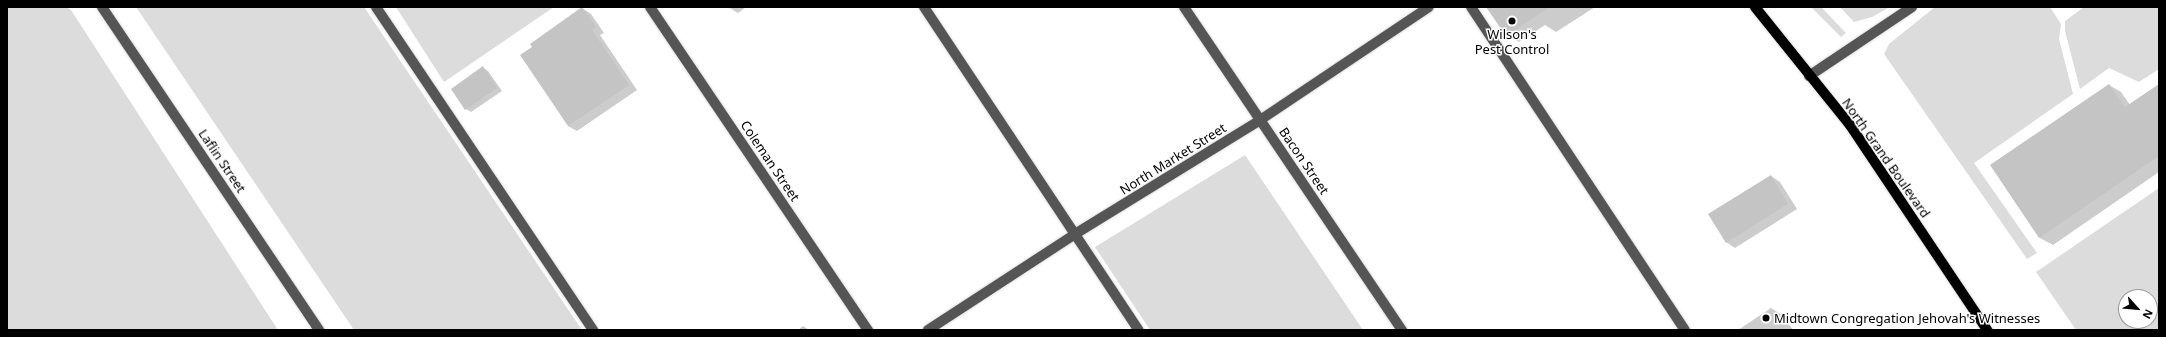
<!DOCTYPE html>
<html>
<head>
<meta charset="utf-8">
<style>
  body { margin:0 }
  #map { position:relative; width:2166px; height:337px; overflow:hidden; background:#fff; font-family:"Noto Sans",sans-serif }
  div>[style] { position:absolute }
  .green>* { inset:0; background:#dcdcdc }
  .shadow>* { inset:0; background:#0003 }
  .building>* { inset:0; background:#c4c4c4 }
  .roads { filter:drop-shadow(0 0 1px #dbdbdb) drop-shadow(0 0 1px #dbdbdb) }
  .minor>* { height:10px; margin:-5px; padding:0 5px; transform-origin:5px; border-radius:5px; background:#555 }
  .major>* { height:10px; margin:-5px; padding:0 5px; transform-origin:5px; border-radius:5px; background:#000 }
  .dots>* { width:11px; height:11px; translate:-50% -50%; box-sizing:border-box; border:2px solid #fff; border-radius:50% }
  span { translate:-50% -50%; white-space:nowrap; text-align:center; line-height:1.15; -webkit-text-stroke:3px #fff; paint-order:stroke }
  .poi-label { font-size:13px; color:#000 }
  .left { translate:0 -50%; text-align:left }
  .street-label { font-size:13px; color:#000 }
  .frame { position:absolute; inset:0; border:8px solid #000; pointer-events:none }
  .north { position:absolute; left:2118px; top:289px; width:40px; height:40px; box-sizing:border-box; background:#fff; border:1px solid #999; border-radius:50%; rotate:117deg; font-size:11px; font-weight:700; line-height:16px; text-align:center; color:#000 }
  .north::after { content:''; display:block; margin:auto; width:14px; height:18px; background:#000; clip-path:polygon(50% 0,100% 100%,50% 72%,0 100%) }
</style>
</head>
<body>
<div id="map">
  <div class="green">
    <div style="clip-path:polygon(7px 7px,66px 7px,71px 10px,278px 330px,7px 330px)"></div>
    <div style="clip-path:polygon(136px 7px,364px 7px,582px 330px,354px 330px)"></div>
    <div style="clip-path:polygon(396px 7px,554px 7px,444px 82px)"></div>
    <div style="clip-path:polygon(1811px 7px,1821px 7px,1846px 33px,1841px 37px)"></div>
    <div style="clip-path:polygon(1840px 7px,1890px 7px,1872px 17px,1854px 22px)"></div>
    <div style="clip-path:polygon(1935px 7px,2050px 7px,2061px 24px,2059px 39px,2073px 94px,1974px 163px,2037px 253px,2027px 259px,1884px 54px,1889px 44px)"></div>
    <div style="clip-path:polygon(2084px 7px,2159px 7px,2159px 69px,2139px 82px,2109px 68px,2080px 89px,2065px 31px,2065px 21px)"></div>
    <div style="clip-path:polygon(1245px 155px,1363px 330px,1150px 330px,1095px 247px)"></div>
    <div style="clip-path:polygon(evenodd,2159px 188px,2159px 330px,2076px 330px,2036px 272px,2159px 188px,2126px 297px,2150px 297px,2150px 321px,2126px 321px,2126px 297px)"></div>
  </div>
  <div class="shadow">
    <div style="clip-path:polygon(728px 7px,746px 7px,738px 13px)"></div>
    <div style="clip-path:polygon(1493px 7px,1595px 7px,1556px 32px,1545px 25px,1519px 42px,1506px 35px)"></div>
    <div style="clip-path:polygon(582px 8px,591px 14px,604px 33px,600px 35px,637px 90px,577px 131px,568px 126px)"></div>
    <div style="clip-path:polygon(483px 68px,488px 71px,502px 91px,471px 112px,466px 109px)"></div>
    <div style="clip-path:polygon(2109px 85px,2121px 92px,2130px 105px,2159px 85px,2159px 172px,2053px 245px,2040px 238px,1991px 165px)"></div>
    <div style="clip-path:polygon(1771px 176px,1780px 182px,1797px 209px,1735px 248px,1726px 242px)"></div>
    <div style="clip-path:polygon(1771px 308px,1782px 315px,1793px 330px,1738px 330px)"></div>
    <div style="clip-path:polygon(803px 326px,809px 330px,798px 330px)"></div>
  </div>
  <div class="building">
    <div style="clip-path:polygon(582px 7px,596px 27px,592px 30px,629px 85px,568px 126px,520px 55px,532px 47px,530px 44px)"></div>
    <div style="clip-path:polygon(1486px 7px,1550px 7px,1506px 36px)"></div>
    <div style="clip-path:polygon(483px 66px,497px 88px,465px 110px,451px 89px)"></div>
    <div style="clip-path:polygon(2109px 84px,2125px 107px,2159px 84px,2159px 156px,2039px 238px,1990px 165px)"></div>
    <div style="clip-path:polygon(1771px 175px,1788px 204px,1726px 243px,1708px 214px)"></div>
  </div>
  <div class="roads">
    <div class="minor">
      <div style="left:102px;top:7px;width:389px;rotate:56.1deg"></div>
      <div style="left:376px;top:7px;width:389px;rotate:56.1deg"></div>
      <div style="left:650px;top:7px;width:390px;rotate:56deg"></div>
      <div style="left:924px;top:7px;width:388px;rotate:56.4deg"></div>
      <div style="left:1184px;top:7px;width:390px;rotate:56deg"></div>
      <div style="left:1471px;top:7px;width:387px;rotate:56.5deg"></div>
      <div style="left:1809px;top:76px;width:124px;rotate:-33.8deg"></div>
      <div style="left:928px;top:330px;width:176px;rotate:-33.1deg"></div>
      <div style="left:1075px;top:234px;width:217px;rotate:-31.6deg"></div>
      <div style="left:1260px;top:120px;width:203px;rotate:-33.8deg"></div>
    </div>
    <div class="major">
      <div style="left:1755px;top:7px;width:151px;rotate:51.2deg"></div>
      <div style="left:1850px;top:125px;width:247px;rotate:56.2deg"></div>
    </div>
  </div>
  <div class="dots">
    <div style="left:1512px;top:21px;background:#000"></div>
    <div style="left:1766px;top:318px;background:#000"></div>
  </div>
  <div class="poi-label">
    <span style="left:1512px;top:42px">Wilson's<br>Pest Control</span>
    <span class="left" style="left:1774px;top:318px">Midtown Congregation Jehovah's Witnesses</span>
  </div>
  <div class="street-label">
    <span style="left:1886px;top:158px;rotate:55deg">North Grand Boulevard</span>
    <span style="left:1173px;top:159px;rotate:-32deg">North Market Street</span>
    <span style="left:222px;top:161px;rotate:56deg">Laflin Street</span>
    <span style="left:770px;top:161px;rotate:56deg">Coleman Street</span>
    <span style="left:1304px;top:161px;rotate:56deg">Bacon Street</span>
  </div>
  <div class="frame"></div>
  <div class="north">N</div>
</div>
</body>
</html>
